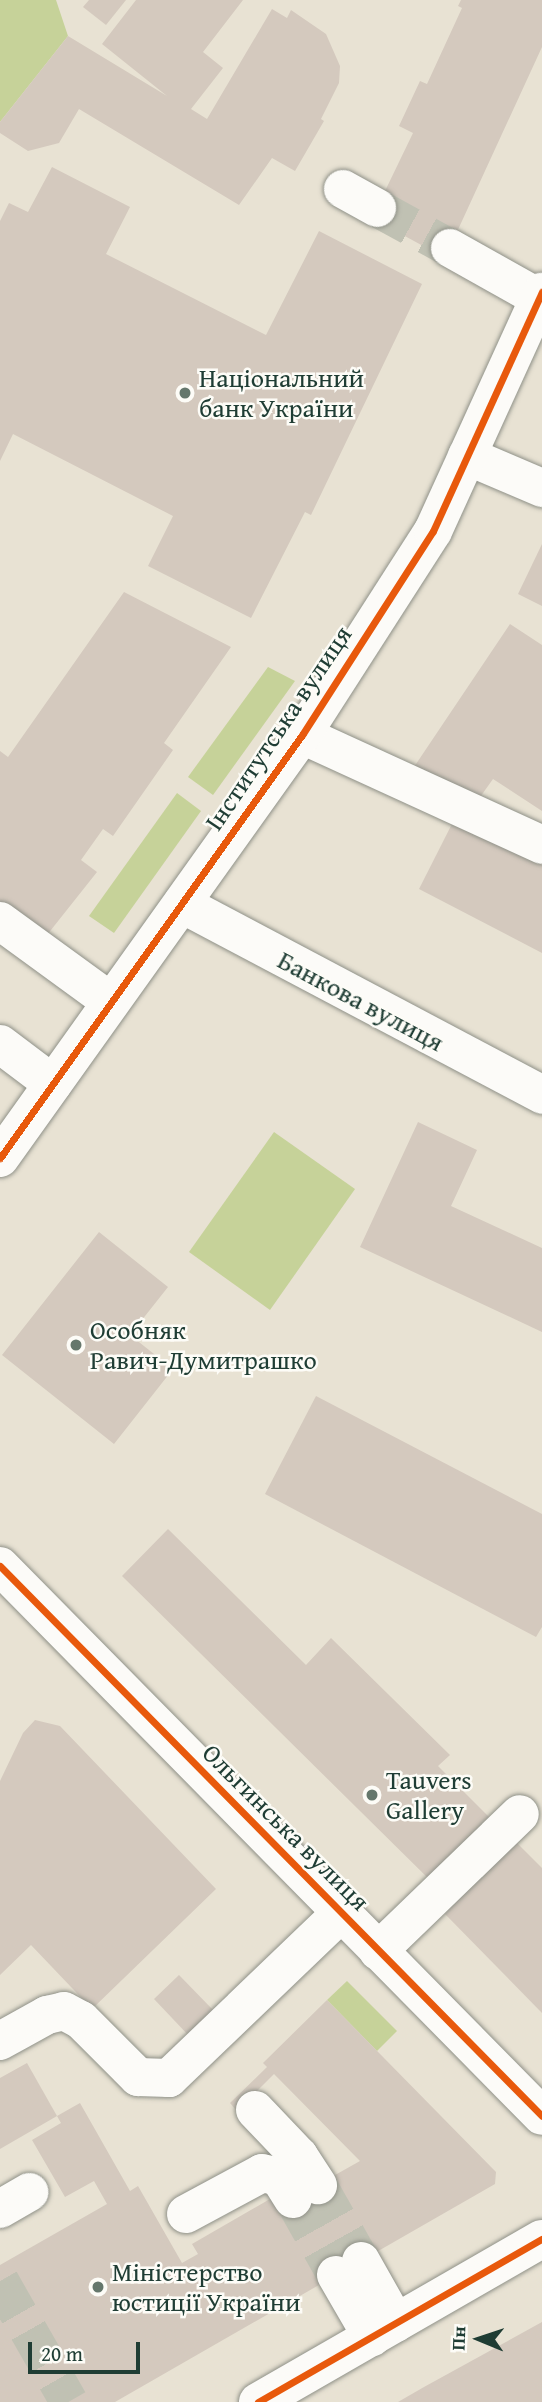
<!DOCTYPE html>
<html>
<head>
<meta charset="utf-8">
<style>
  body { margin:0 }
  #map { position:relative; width:542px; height:2402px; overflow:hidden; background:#e8e2d3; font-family:"Gentium Book Plus",serif }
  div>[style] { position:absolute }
  .green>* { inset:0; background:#c6d299 }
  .building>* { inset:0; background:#d4c9be }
  .minor-tunnel>* { height:38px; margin-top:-19px; transform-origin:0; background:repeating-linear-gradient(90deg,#c0c1b3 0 38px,transparent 0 57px) }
  .roads { filter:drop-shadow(0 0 2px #8f9188) drop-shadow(0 0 2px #8f9188) }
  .minor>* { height:38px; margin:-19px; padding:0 19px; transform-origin:19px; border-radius:19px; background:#fcfbf8 }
  .cycleway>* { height:7px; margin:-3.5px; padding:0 3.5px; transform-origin:3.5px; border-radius:3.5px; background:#e8590c }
  .dots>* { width:19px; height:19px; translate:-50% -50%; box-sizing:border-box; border:4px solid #fdfcf7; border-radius:50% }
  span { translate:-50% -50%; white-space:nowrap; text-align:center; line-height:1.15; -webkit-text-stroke:5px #fdfcf7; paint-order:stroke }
  .poi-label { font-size:26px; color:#1f3d34 }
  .left { translate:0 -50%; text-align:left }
  .street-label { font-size:26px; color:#1f3d34 }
  .north { position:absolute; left:444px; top:2304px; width:70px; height:70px; -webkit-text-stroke:5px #fdfcf7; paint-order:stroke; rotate:272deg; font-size:19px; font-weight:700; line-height:28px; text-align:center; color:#1f3d34 }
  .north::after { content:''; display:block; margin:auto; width:24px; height:32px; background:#1f3d34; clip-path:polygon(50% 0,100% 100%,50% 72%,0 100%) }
  .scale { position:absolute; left:28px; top:2342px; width:112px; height:32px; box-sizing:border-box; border:4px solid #1f3d34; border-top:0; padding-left:9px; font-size:21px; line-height:24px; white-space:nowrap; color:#1f3d34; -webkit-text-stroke:5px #fdfcf7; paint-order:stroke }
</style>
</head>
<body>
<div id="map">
  <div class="green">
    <div style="clip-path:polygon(0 0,56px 0,68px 36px,0 122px)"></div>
    <div style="clip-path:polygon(268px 667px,295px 681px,213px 795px,188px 777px)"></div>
    <div style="clip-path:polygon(177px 793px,201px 811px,114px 933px,89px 916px)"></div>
    <div style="clip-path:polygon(274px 1132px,355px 1189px,270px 1310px,189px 1252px)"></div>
    <div style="clip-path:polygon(347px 1981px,397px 2031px,377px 2051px,327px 2000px)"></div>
  </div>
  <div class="building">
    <div style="clip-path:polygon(89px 0,126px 0,106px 25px,83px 7px)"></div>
    <div style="clip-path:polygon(136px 0,243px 0,203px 52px,223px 68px,191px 109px,207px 119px,272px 9px,287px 18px,291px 10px,326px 34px,340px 66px,339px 83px,321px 119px,324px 121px,295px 171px,272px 158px,239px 205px,79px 109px,59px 143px,28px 151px,0 133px,0 122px,68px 36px,167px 96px,102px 44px)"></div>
    <div style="clip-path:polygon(461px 0,542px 0,542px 47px,445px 258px,372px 218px,413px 133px,399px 126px,420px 81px,427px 84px,462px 8px,458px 6px)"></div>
    <div style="clip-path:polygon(52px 167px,130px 207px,106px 254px,266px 335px,319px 231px,422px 284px,311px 515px,305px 512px,251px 618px,148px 566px,173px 516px,13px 434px,0 461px,0 221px,9px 203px,28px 212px)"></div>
    <div style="clip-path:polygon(542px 544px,542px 606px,518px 594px)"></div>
    <div style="clip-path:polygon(124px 592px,231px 647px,164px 743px,173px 750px,113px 836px,103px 829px,81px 860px,97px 872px,47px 935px,0 901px,0 751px,8px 757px)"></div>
    <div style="clip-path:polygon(510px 624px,542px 645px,542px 811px,493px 779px,473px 807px,414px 767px)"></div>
    <div style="clip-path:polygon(458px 812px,542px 856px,542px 953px,419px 889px)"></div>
    <div style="clip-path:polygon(418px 1122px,477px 1150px,451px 1206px,542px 1248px,542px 1332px,360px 1247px)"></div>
    <div style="clip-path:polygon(99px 1232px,168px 1287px,130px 1335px,173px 1369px,114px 1444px,2px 1355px)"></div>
    <div style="clip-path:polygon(316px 1396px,542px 1514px,542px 1627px,536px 1637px,265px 1494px)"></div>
    <div style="clip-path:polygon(168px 1529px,306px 1665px,331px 1638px,450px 1755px,438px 1766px,497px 1825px,436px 1886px,122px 1576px)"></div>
    <div style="clip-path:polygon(35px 1720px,60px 1726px,216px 1889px,92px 2009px,31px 1945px,0 1975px,0 1781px,23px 1733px)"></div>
    <div style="clip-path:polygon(512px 1838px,542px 1868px,542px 2013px,445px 1914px)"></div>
    <div style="clip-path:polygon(179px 1975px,215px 2012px,190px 2037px,154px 1999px)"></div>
    <div style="clip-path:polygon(327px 2000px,496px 2172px,495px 2184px,115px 2402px,0 2402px,0 2265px,107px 2204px,94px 2181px,65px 2197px,32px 2140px,61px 2123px,57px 2116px,80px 2103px,130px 2191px,138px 2186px,182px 2263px,198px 2254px,192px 2244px,282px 2192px,287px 2202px,360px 2161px,274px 2074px,237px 2111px,230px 2103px,267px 2067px,263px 2063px)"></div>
    <div style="clip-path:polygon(27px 2063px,57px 2116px,0 2149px,0 2078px)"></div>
    <div style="clip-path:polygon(542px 2322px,542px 2402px,398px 2402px,424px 2387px)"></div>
  </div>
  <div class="minor-tunnel">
    <div style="left:377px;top:208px;width:83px;rotate:28.7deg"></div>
    <div style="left:318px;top:2185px;width:87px;rotate:60.5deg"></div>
    <div style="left:293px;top:2199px;width:87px;rotate:60.5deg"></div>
    <div style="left:0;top:2281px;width:139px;rotate:60.3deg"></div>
  </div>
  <div class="roads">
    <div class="minor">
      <div style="left:343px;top:189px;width:39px;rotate:29deg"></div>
      <div style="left:450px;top:248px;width:102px;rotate:29.3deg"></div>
      <div style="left:467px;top:456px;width:82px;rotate:23.1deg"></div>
      <div style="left:302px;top:735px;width:264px;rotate:24.6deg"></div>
      <div style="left:182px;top:904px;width:408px;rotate:27.9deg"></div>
      <div style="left:0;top:921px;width:137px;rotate:36.1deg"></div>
      <div style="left:0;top:1044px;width:66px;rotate:37deg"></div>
      <div style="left:0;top:1158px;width:520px;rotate:-54.48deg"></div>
      <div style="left:302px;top:735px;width:242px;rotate:-57.3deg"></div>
      <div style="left:433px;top:531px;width:263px;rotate:-65.5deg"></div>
      <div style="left:0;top:1566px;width:772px;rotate:45.42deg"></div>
      <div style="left:378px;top:1951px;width:197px;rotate:-44deg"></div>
      <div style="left:0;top:2041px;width:54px;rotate:-29deg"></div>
      <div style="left:47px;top:2015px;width:17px;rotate:-13deg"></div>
      <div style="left:64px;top:2011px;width:19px;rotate:28deg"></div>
      <div style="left:81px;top:2020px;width:81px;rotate:45deg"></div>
      <div style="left:138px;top:2077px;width:31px;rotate:2deg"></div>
      <div style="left:169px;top:2078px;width:238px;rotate:-43.8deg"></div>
      <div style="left:255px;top:2110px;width:64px;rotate:46.3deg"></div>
      <div style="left:299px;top:2156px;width:35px;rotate:57deg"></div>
      <div style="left:0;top:2209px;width:34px;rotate:-30deg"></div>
      <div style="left:186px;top:2214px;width:86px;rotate:-28.3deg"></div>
      <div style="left:262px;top:2173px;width:17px;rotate:13deg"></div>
      <div style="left:279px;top:2177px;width:26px;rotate:58deg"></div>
      <div style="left:361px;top:2261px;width:71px;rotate:60.6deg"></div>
      <div style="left:336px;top:2275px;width:72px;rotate:59.9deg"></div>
      <div style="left:258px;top:2402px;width:327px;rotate:-29.9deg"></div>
    </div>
  </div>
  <div class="cycleway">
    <div style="left:0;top:1158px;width:520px;rotate:-54.48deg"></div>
    <div style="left:302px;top:735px;width:242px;rotate:-57.3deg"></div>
    <div style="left:433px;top:531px;width:263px;rotate:-65.5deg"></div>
    <div style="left:0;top:1566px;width:772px;rotate:45.42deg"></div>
    <div style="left:258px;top:2402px;width:327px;rotate:-29.9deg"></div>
  </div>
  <div class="dots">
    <div style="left:185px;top:393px;background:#65776c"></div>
    <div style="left:76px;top:1345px;background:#65776c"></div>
    <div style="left:372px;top:1795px;background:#65776c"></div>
    <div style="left:98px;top:2287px;background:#65776c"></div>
  </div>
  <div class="poi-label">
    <span class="left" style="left:199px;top:393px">Національний<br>банк України</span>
    <span class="left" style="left:90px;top:1345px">Особняк<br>Равич-Думитрашко</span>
    <span class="left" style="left:386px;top:1795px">Tauvers<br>Gallery</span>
    <span class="left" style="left:112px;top:2287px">Міністерство<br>юстиції України</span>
  </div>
  <div class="street-label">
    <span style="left:278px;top:728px;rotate:-56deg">Інститутська вулиця</span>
    <span style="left:361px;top:1001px;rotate:28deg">Банкова вулиця</span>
    <span style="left:286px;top:1827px;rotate:45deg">Ольгинська вулиця</span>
  </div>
  <div class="north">Пн</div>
  <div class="scale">20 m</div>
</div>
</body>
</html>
